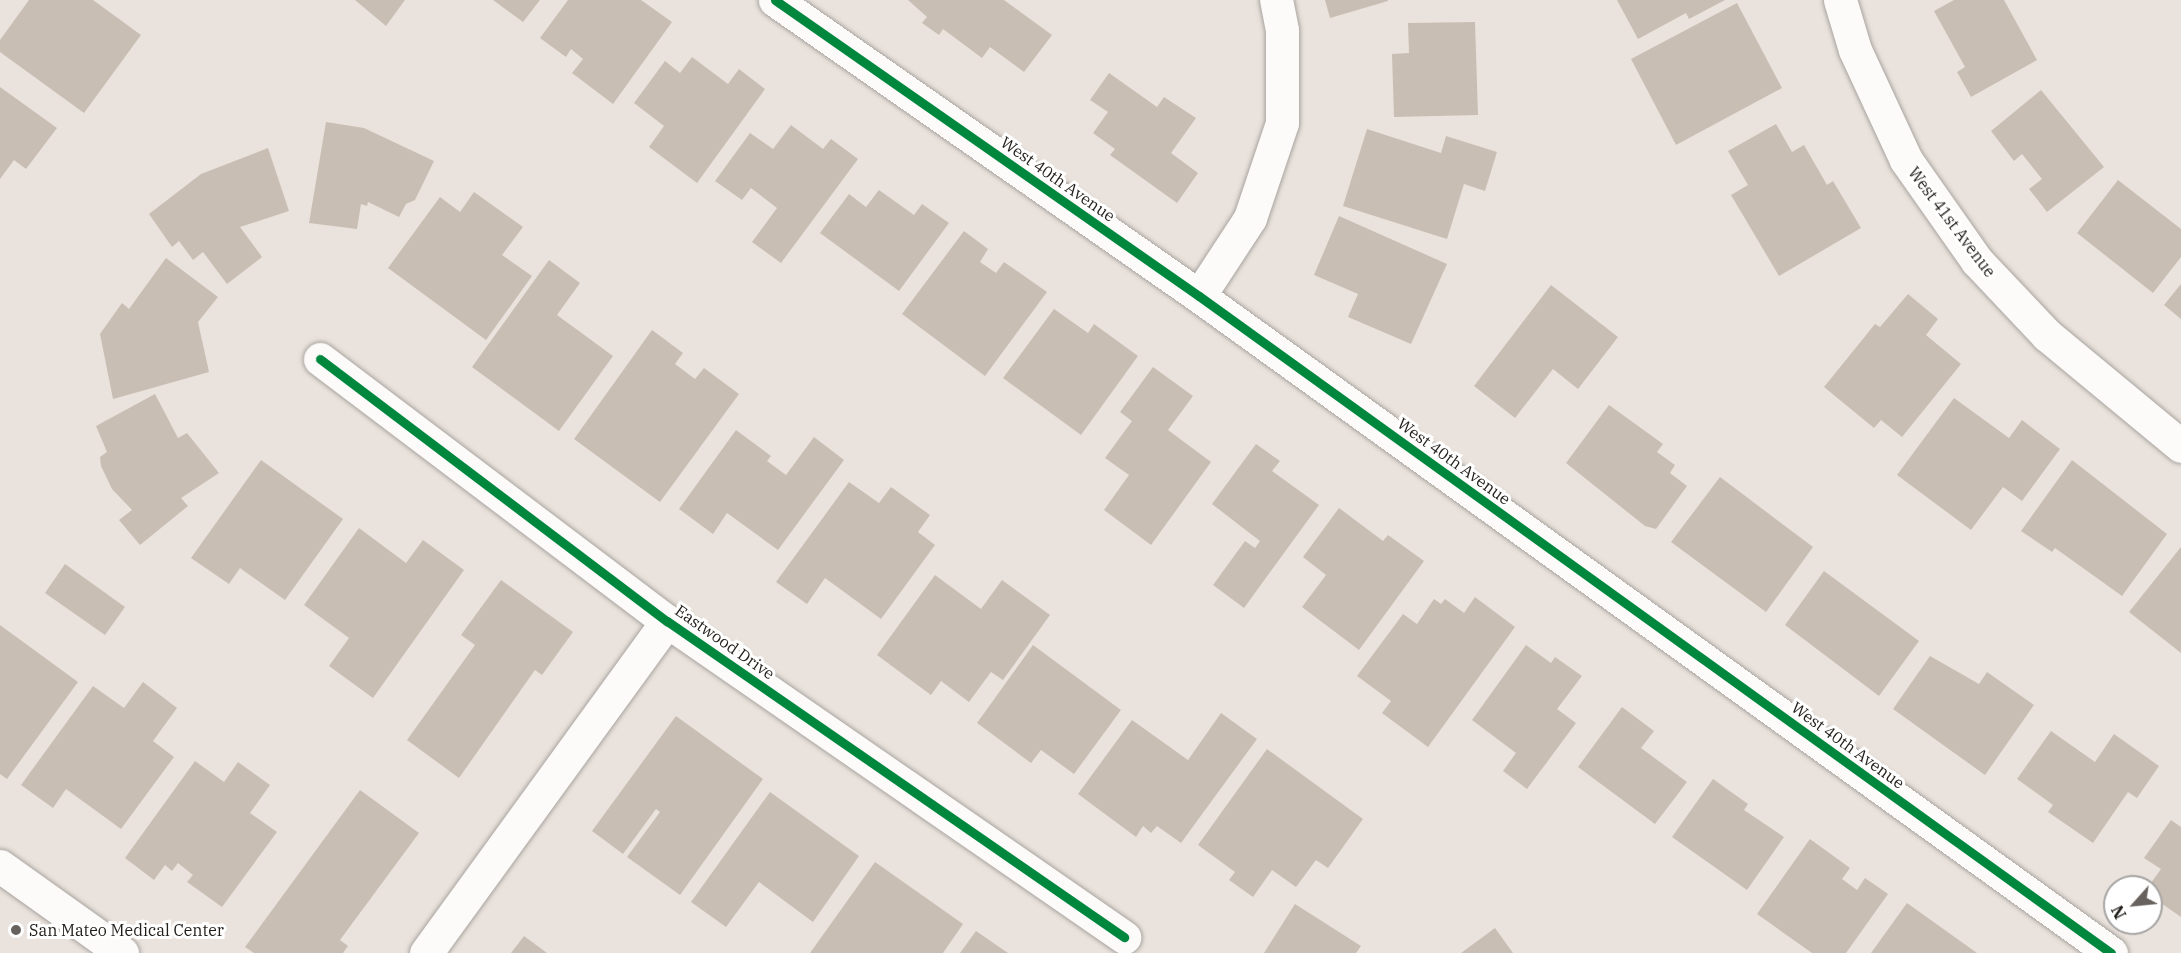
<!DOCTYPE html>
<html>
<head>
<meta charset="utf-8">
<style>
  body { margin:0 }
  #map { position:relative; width:2181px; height:953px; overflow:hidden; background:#eae3dd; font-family:"IBM Plex Serif",serif }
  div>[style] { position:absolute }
  .building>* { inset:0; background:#c9beb4 }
  .roads { filter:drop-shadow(0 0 2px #a9a49f) drop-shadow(0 0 2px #a9a49f) }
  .street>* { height:33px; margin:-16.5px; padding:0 16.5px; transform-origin:16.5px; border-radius:16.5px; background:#fcfbfa }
  .cycleway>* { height:9px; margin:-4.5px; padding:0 4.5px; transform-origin:4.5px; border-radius:4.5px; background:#00873e }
  .dots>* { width:16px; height:16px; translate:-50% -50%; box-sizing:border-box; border:3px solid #fff; border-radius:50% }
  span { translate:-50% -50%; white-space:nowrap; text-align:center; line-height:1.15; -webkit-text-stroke:6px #fff; paint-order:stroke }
  .street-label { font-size:16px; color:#211d19 }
  .poi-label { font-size:16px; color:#211d19 }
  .left { translate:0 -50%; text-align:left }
  .north { position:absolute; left:2103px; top:875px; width:60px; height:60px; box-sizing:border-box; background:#fff; border:2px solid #a6a5a3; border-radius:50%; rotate:243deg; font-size:16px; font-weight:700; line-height:24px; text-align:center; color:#211d19 }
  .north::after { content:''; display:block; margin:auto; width:21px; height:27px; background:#67625e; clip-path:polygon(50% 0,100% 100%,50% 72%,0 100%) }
</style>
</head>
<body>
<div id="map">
  <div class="building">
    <div style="clip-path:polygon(29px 0,93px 0,141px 35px,84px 113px,0 52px,0 40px)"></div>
    <div style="clip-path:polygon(355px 0,405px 0,386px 26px)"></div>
    <div style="clip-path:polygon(493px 0,540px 0,523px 22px)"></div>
    <div style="clip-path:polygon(568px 0,641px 0,672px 22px,613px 104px,572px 73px,583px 59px,571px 49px,566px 57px,540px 38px)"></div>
    <div style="clip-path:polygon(908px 0,1004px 0,1052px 35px,1024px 72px,990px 47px,982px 58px,943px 29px,939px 35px,922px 23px,927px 17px)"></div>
    <div style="clip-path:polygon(1325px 0,1388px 0,1388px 1px,1330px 18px)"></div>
    <div style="clip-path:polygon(1617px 0,1725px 0,1689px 19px,1686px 13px,1638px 39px)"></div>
    <div style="clip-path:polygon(1954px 0,2004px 0,2037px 60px,1971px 97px,1957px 72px,1965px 67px,1934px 11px)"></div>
    <div style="clip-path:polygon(1737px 3px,1782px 88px,1676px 145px,1631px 59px)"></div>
    <div style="clip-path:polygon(1475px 22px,1478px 115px,1394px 117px,1392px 54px,1409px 53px,1408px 23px)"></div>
    <div style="clip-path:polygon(692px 57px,728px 84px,739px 69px,765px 89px,697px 183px,649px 147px,664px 126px,634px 103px,665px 61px,680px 73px)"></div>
    <div style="clip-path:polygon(1109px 73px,1157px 107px,1164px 97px,1196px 118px,1171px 153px,1198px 173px,1177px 203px,1110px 155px,1115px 149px,1093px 133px,1108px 112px,1090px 100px)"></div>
    <div style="clip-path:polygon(0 87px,57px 128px,26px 169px,14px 160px,0 179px)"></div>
    <div style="clip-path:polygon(2041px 90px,2104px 167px,2047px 212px,2029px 189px,2042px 179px,2022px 154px,2014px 161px,1991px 131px)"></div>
    <div style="clip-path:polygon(326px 122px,364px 128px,434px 161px,415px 200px,406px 204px,399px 217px,368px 202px,367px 206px,361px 204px,357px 229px,309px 223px)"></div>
    <div style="clip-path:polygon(1776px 124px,1792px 152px,1804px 145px,1827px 185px,1833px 181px,1861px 228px,1779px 276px,1731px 195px,1748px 185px,1728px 151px)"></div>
    <div style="clip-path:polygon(791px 125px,823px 149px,831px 139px,858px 159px,781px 263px,752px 242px,777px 208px,751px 188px,742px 200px,715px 181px,750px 133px,773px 149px)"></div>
    <div style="clip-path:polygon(1367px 129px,1441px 153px,1446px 136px,1497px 152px,1485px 191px,1464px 184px,1447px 239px,1343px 206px)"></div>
    <div style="clip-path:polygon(268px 148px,289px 211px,240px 227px,262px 257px,227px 284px,203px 252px,193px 260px,179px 241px,172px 247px,149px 214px,201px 174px)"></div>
    <div style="clip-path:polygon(2118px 180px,2181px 229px,2181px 257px,2153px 293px,2077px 233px)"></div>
    <div style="clip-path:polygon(879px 190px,914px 215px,922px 204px,949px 223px,899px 291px,820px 233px,849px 194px,866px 207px)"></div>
    <div style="clip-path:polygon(474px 192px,523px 227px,502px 255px,532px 276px,486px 340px,388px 268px,440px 197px,460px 212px)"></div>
    <div style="clip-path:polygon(1339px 216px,1447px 264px,1411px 344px,1348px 317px,1358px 294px,1314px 275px)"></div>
    <div style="clip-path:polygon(964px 231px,988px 249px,980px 262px,996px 273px,1004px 262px,1047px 292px,985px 376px,902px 314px)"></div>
    <div style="clip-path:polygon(166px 258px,218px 297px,198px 322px,209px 372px,113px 399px,100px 334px,122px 303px,129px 309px)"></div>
    <div style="clip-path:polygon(549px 260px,580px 283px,557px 315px,613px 356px,559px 431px,472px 367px)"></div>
    <div style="clip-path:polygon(2181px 284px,2181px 319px,2164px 305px)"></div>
    <div style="clip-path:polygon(1551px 285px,1618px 337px,1578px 389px,1553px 369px,1515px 418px,1474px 386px)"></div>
    <div style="clip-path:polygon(1908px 294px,1938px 319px,1926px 335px,1961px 364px,1902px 437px,1881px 420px,1874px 428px,1824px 387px,1875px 324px,1880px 327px)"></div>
    <div style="clip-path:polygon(1054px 309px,1088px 333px,1094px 324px,1138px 356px,1081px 435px,1003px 378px)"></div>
    <div style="clip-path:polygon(652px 330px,683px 353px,675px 364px,695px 379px,704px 368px,739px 394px,660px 502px,574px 439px)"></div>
    <div style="clip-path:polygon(1153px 367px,1193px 396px,1168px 430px,1211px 462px,1151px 545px,1104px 510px,1129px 475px,1105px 458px,1132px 421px,1120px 412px)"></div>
    <div style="clip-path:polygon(155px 394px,178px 438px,187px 433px,219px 473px,181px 498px,188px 506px,140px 545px,119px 520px,132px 510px,112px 489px,101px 466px,100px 457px,107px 452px,96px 426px)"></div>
    <div style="clip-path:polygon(1954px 398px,2009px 438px,2022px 420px,2060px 449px,2022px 501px,2003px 487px,1971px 530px,1897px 475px)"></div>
    <div style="clip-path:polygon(1609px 405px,1663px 444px,1657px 452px,1675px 465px,1670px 473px,1687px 486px,1656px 529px,1645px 526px,1566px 463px)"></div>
    <div style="clip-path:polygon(736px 430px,771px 456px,767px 461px,786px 475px,814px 437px,844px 460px,778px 550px,727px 513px,713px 534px,679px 509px)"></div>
    <div style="clip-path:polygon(1256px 444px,1280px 461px,1272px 471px,1319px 505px,1244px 608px,1213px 585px,1245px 541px,1255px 548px,1260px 541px,1212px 504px)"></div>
    <div style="clip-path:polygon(261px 460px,343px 519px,285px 600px,240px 568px,229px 584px,191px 558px)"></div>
    <div style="clip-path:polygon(2072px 460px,2167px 534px,2122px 596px,2055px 548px,2052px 552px,2021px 531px)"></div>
    <div style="clip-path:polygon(1720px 477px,1813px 547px,1766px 612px,1671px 542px)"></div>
    <div style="clip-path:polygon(849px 482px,879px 503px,891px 487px,930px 515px,918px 532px,935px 545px,881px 619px,825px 578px,807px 604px,776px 582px)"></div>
    <div style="clip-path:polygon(1339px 508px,1383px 541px,1388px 535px,1424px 561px,1359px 650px,1302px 607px,1326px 575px,1303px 557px)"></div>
    <div style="clip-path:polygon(359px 528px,406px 563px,423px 540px,464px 570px,373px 698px,329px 666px,349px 638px,304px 605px)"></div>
    <div style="clip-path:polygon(2181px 547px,2181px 653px,2129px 612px)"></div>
    <div style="clip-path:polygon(65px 564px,125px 607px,105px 635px,45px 593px)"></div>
    <div style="clip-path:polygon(1824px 571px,1919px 641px,1879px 696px,1785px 625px)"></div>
    <div style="clip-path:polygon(935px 575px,981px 609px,1002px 580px,1050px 615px,1003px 680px,991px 672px,969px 702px,941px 681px,931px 695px,877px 655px)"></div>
    <div style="clip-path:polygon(501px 580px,573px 632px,542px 675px,535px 670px,459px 778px,407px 740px,475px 645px,461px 635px)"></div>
    <div style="clip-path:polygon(1475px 597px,1515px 627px,1428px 747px,1382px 713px,1391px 701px,1357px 676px,1403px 614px,1417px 624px,1434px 599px,1441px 604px,1445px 599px,1464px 613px)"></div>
    <div style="clip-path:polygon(0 625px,78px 682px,7px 779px,0 774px)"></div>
    <div style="clip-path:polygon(1033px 645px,1121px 710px,1074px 774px,1041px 750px,1031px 763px,977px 723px)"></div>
    <div style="clip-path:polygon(1526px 645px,1551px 663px,1555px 657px,1582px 676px,1557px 709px,1576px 723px,1527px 789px,1503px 771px,1516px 753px,1472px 720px)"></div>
    <div style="clip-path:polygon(1930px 656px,1979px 684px,1987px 672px,2034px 705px,1985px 775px,1893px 709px)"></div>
    <div style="clip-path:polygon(143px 682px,177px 708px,153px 741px,174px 757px,121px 829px,66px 789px,53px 808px,21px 785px,93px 686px,124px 708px)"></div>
    <div style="clip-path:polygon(1622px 707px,1654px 731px,1641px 748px,1687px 782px,1655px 824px,1578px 767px)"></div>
    <div style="clip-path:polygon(1221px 713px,1257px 739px,1181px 843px,1157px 826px,1151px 833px,1143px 826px,1136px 837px,1078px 794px,1132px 720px,1188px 760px)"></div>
    <div style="clip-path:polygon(676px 716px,763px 779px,680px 895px,627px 857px,660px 812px,656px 809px,623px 854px,592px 831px)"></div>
    <div style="clip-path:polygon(2051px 731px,2095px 762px,2114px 734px,2159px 766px,2137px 798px,2128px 792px,2093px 843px,2048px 812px,2053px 805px,2017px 779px)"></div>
    <div style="clip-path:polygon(1267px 749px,1363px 819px,1328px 868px,1316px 860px,1296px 887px,1272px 870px,1253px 897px,1229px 880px,1235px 872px,1198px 845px)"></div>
    <div style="clip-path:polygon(195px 761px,224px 782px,238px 762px,270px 785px,250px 813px,277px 832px,222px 907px,187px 882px,193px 875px,178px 863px,172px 871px,165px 865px,154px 880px,125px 858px)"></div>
    <div style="clip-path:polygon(1713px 779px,1748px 804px,1744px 810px,1784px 837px,1747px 890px,1672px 837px)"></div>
    <div style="clip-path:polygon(360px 790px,419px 833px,340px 940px,348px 946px,343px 953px,254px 953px,245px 947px)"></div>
    <div style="clip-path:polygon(770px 792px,859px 856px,813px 922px,759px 882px,726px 927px,691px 902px)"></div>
    <div style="clip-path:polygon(2171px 820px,2181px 827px,2181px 917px,2151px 896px,2148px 887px,2161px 869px,2144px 858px)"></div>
    <div style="clip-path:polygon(1810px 839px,1850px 868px,1842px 879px,1857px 890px,1865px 878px,1888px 894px,1846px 953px,1812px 953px,1757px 914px)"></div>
    <div style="clip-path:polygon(875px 862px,963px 924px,943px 953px,810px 953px)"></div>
    <div style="clip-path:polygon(1907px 903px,1977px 953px,1871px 953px)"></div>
    <div style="clip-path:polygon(1295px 904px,1361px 946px,1356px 953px,1264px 953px)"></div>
    <div style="clip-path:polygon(1495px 928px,1513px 953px,1461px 953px)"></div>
    <div style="clip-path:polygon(976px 931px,1008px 953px,960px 953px)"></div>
    <div style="clip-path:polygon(524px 936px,547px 953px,511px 953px)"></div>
  </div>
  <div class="roads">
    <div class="street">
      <div style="left:775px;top:0;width:517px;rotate:34.92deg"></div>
      <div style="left:1199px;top:296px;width:1124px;rotate:35.77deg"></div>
      <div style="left:1840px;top:0;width:52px;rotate:73.3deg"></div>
      <div style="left:1855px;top:50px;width:121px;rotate:65.1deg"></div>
      <div style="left:1906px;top:160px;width:123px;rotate:54.9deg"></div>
      <div style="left:1977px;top:261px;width:102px;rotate:46.6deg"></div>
      <div style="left:2047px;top:335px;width:174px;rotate:39.6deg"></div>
      <div style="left:1199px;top:296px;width:93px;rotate:-56.8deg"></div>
      <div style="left:1250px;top:218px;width:100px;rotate:-71.4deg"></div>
      <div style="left:1282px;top:123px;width:93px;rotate:-90deg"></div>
      <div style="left:1282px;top:30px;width:31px;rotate:-101deg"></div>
      <div style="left:320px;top:359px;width:435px;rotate:37.1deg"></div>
      <div style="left:667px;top:621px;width:556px;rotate:34.66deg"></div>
      <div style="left:0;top:866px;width:150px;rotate:35.5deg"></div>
      <div style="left:426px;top:953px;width:410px;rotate:-54deg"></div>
    </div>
  </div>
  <div class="cycleway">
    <div style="left:775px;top:0;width:517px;rotate:34.92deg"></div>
    <div style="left:1199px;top:296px;width:1124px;rotate:35.77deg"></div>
    <div style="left:320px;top:359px;width:435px;rotate:37.1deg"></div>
    <div style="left:667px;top:621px;width:556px;rotate:34.66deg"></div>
  </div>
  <div class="dots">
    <div style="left:16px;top:930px;background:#67625e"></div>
  </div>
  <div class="street-label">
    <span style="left:1058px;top:179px;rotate:35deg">West 40th Avenue</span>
    <span style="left:1952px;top:222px;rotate:53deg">West 41st Avenue</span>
    <span style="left:1454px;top:461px;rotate:36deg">West 40th Avenue</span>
    <span style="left:725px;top:642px;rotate:35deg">Eastwood Drive</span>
    <span style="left:1848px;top:745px;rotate:36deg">West 40th Avenue</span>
  </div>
  <div class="poi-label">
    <span class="left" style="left:29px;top:930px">San Mateo Medical Center</span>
  </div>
  <div class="north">N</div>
</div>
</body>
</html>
